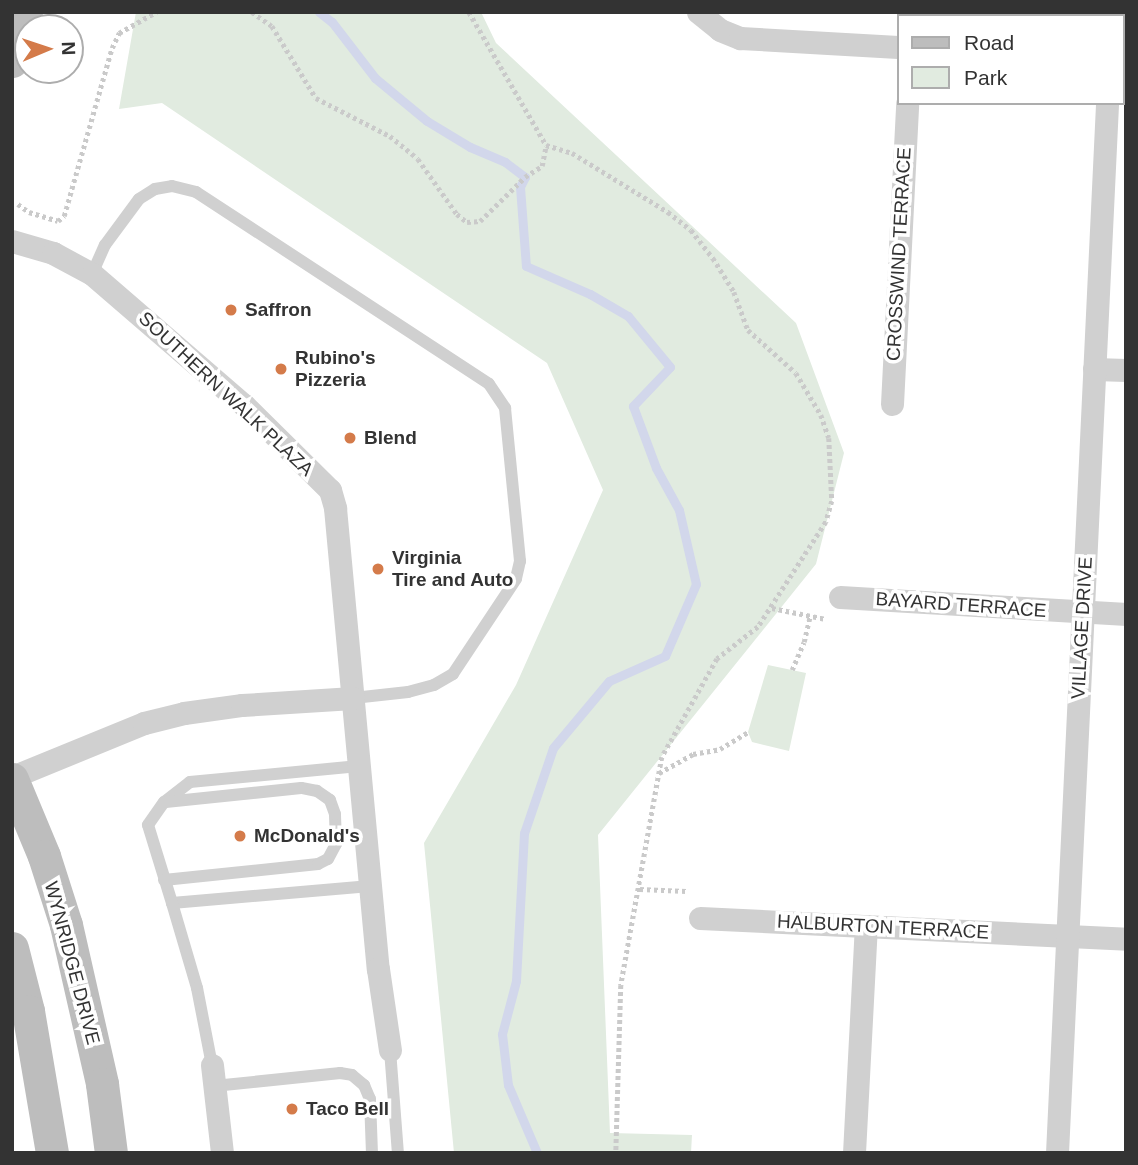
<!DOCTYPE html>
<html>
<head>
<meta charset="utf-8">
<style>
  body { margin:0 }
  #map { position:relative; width:1138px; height:1165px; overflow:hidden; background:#fff; font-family:Arial,sans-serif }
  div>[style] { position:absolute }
  .green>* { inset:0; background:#e1ebe0 }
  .stream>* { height:9px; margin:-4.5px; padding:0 4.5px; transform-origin:4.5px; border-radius:4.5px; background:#d2d7eb }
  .path>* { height:4.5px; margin-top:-2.25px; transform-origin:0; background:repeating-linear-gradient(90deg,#cacaca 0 3.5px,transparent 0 7px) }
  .lane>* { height:12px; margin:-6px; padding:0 6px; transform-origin:6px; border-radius:6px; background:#d0d0d0 }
  .street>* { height:23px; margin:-11.5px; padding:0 11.5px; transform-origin:11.5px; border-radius:11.5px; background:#d0d0d0 }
  .secondary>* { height:33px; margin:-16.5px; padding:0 16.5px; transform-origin:16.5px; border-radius:16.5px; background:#bdbdbd }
  .dots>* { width:19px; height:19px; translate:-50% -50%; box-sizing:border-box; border:4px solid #fff; border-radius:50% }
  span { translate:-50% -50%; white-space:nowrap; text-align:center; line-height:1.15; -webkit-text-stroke:7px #fff; paint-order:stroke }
  .street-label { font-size:19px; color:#333 }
  .poi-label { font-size:19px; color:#333; font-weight:700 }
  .left { translate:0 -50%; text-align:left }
  .frame { position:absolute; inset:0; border:14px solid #333; pointer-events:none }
  .legend { position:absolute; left:897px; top:14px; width:228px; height:91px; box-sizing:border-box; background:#fff; border:2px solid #adadad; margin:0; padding:9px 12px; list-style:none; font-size:21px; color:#333 }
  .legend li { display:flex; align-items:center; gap:14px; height:35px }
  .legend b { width:35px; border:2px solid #adadad }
  .north { position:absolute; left:14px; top:14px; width:70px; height:70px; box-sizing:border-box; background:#fff; border:2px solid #adadad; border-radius:50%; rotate:88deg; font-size:19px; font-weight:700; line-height:28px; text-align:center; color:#333 }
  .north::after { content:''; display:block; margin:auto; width:24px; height:32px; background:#d47b4a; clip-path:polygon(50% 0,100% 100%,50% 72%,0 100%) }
</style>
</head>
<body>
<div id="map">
  <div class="green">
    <div style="clip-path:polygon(136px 12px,481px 12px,496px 43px,796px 323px,844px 453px,816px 564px,598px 835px,610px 1133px,692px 1135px,691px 1153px,454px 1153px,424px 843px,516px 685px,603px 490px,547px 363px,162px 103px,119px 109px)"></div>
    <div style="clip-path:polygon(768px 665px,806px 673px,789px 751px,752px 742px,748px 732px)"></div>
  </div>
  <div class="stream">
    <div style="left:319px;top:12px;width:16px;rotate:38deg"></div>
    <div style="left:332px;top:22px;width:71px;rotate:52.5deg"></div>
    <div style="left:375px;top:78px;width:67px;rotate:39.6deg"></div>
    <div style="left:427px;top:121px;width:50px;rotate:31.2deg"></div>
    <div style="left:470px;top:147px;width:38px;rotate:23deg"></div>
    <div style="left:505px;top:162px;width:25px;rotate:37deg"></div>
    <div style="left:525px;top:177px;width:11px;rotate:117deg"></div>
    <div style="left:520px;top:187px;width:79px;rotate:85.7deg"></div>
    <div style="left:526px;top:266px;width:70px;rotate:23.6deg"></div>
    <div style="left:590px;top:294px;width:44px;rotate:30.1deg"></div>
    <div style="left:628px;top:316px;width:66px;rotate:50.5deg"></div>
    <div style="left:670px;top:367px;width:54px;rotate:133.5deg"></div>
    <div style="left:633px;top:406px;width:66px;rotate:69.6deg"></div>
    <div style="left:656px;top:468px;width:48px;rotate:61.3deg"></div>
    <div style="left:679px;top:510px;width:76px;rotate:77.1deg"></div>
    <div style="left:696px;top:584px;width:78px;rotate:113.3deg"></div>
    <div style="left:665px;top:656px;width:61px;rotate:155.9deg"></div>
    <div style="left:609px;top:681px;width:87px;rotate:129.9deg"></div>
    <div style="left:553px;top:748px;width:90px;rotate:108.8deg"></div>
    <div style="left:524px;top:833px;width:148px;rotate:93.1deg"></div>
    <div style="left:516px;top:981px;width:55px;rotate:104.8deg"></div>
    <div style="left:502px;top:1034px;width:51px;rotate:83.3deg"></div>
    <div style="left:508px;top:1085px;width:74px;rotate:66.9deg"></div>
  </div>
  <div class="path">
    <div style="left:252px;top:12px;width:24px;rotate:35deg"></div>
    <div style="left:272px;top:26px;width:84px;rotate:58.6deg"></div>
    <div style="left:316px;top:98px;width:83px;rotate:27.2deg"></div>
    <div style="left:390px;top:136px;width:36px;rotate:39deg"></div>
    <div style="left:418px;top:159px;width:67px;rotate:54.7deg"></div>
    <div style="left:457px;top:214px;width:13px;rotate:39deg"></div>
    <div style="left:467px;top:222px;width:13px;rotate:-4deg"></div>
    <div style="left:480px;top:221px;width:63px;rotate:-44.4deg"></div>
    <div style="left:525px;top:177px;width:20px;rotate:-33deg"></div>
    <div style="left:542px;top:166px;width:21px;rotate:-79deg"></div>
    <div style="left:546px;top:145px;width:27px;rotate:17deg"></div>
    <div style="left:572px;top:153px;width:113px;rotate:31.6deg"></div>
    <div style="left:668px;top:212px;width:29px;rotate:38deg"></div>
    <div style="left:691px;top:230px;width:36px;rotate:52deg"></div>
    <div style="left:713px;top:258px;width:40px;rotate:58deg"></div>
    <div style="left:734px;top:292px;width:40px;rotate:69.8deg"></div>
    <div style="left:748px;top:330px;width:64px;rotate:41.9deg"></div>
    <div style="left:796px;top:373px;width:49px;rotate:59.2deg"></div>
    <div style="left:821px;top:415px;width:24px;rotate:71deg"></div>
    <div style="left:829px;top:438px;width:63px;rotate:87.3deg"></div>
    <div style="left:832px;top:501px;width:22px;rotate:106deg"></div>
    <div style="left:826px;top:522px;width:125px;rotate:122.9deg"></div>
    <div style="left:758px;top:627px;width:52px;rotate:142deg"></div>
    <div style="left:717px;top:659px;width:112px;rotate:119.3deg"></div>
    <div style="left:662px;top:757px;width:232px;rotate:100.2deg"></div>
    <div style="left:621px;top:985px;width:168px;rotate:91.7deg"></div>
    <div style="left:469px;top:12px;width:154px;rotate:59.9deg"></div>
    <div style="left:18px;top:204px;width:14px;rotate:36deg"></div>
    <div style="left:29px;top:212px;width:30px;rotate:17deg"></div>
    <div style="left:58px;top:221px;width:8px;rotate:-40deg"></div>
    <div style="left:64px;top:216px;width:175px;rotate:-74.1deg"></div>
    <div style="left:112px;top:48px;width:17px;rotate:-65deg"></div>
    <div style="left:119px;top:33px;width:43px;rotate:-29.6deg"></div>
    <div style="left:772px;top:608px;width:55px;rotate:11.5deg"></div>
    <div style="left:792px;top:670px;width:30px;rotate:-67deg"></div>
    <div style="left:804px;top:642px;width:26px;rotate:-77deg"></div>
    <div style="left:659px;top:773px;width:39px;rotate:-29deg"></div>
    <div style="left:693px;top:754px;width:27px;rotate:-10deg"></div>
    <div style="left:720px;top:749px;width:33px;rotate:-31deg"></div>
    <div style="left:640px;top:889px;width:46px;rotate:2.5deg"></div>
  </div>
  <div class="lane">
    <div style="left:92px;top:274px;width:32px;rotate:-66deg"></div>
    <div style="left:105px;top:245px;width:57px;rotate:-53.5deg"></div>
    <div style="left:139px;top:199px;width:19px;rotate:-32deg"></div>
    <div style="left:155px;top:189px;width:17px;rotate:-10deg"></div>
    <div style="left:172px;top:186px;width:25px;rotate:14deg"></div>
    <div style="left:196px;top:192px;width:350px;rotate:33.2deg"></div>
    <div style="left:489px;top:384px;width:29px;rotate:56deg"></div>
    <div style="left:505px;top:408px;width:154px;rotate:84.4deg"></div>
    <div style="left:520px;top:561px;width:18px;rotate:103deg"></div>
    <div style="left:516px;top:579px;width:114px;rotate:123.6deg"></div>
    <div style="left:453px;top:674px;width:22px;rotate:150deg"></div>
    <div style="left:434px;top:685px;width:27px;rotate:165deg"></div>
    <div style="left:408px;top:692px;width:55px;rotate:173.8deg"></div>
    <div style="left:359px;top:766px;width:170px;rotate:174.6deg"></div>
    <div style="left:190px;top:782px;width:33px;rotate:142deg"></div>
    <div style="left:164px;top:802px;width:28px;rotate:125deg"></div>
    <div style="left:148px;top:825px;width:82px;rotate:72.9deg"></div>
    <div style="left:172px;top:903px;width:199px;rotate:-4.9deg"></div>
    <div style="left:164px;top:880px;width:155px;rotate:-5.9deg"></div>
    <div style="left:318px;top:864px;width:11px;rotate:-27deg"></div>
    <div style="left:328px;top:859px;width:17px;rotate:-62deg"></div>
    <div style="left:336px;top:844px;width:30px;rotate:-92deg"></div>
    <div style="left:335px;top:814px;width:15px;rotate:-110deg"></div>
    <div style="left:330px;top:800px;width:16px;rotate:-145deg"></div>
    <div style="left:317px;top:791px;width:16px;rotate:-169deg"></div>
    <div style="left:301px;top:788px;width:136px;rotate:174.1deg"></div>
    <div style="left:172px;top:903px;width:89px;rotate:73.6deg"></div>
    <div style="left:197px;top:988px;width:78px;rotate:79deg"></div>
    <div style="left:390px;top:1050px;width:103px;rotate:85.6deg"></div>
    <div style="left:214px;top:1086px;width:127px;rotate:-5.9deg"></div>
    <div style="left:340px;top:1073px;width:12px;rotate:9deg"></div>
    <div style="left:352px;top:1075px;width:16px;rotate:40deg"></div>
    <div style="left:364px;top:1085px;width:15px;rotate:67deg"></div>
    <div style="left:370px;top:1099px;width:54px;rotate:87.9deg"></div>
  </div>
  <div class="street">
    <div style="left:698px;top:12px;width:28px;rotate:39deg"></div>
    <div style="left:720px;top:30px;width:22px;rotate:22deg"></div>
    <div style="left:740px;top:38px;width:158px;rotate:3.3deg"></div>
    <div style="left:911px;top:16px;width:4px;rotate:-90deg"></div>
    <div style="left:1111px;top:16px;width:4px;rotate:-90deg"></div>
    <div style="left:1122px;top:58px;width:4px;rotate:14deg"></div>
    <div style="left:12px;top:241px;width:43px;rotate:16.3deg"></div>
    <div style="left:53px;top:253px;width:44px;rotate:28.3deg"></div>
    <div style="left:92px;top:274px;width:201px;rotate:40.8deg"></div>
    <div style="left:244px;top:405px;width:121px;rotate:44.7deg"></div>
    <div style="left:330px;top:490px;width:19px;rotate:74deg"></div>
    <div style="left:335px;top:508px;width:463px;rotate:84.7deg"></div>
    <div style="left:378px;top:969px;width:82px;rotate:81.6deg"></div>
    <div style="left:1094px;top:369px;width:32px;rotate:2deg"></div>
    <div style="left:892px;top:404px;width:301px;rotate:-87.1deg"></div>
    <div style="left:840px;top:597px;width:287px;rotate:3.4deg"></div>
    <div style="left:12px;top:777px;width:143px;rotate:-22.2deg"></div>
    <div style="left:144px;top:723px;width:41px;rotate:-14deg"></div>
    <div style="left:184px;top:713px;width:59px;rotate:-7.9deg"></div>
    <div style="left:242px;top:705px;width:111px;rotate:-3.6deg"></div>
    <div style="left:700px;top:918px;width:427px;rotate:2.8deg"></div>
    <div style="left:212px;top:1065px;width:89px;rotate:83.5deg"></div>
    <div style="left:854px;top:1153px;width:226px;rotate:-87deg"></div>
    <div style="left:1057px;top:1153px;width:1051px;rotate:-87.27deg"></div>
  </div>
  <div class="secondary">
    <div style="left:12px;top:61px;width:51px;rotate:-74.1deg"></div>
    <div style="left:12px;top:779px;width:83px;rotate:67.4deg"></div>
    <div style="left:44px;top:856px;width:72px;rotate:72.3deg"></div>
    <div style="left:66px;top:925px;width:163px;rotate:77.2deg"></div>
    <div style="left:102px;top:1084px;width:70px;rotate:82.6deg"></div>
    <div style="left:12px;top:948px;width:65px;rotate:75.7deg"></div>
    <div style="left:28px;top:1011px;width:144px;rotate:80.4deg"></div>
  </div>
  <div class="dots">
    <div style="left:231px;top:310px;background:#d47b4a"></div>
    <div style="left:281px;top:369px;background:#d47b4a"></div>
    <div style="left:350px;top:438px;background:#d47b4a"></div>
    <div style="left:378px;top:569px;background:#d47b4a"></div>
    <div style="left:240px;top:836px;background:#d47b4a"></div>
    <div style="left:292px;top:1109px;background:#d47b4a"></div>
  </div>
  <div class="street-label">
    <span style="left:899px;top:254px;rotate:-87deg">CROSSWIND TERRACE</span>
    <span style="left:226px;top:394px;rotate:43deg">SOUTHERN WALK PLAZA</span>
    <span style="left:961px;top:605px;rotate:4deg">BAYARD TERRACE</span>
    <span style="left:1082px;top:628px;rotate:-87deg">VILLAGE DRIVE</span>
    <span style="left:883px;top:927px;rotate:3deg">HALBURTON TERRACE</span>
    <span style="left:72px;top:963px;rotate:75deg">WYNRIDGE DRIVE</span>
  </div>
  <div class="poi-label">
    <span class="left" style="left:245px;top:310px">Saffron</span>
    <span class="left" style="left:295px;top:369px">Rubino's<br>Pizzeria</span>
    <span class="left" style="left:364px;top:438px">Blend</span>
    <span class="left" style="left:392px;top:569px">Virginia<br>Tire and Auto</span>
    <span class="left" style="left:254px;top:836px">McDonald's</span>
    <span class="left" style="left:306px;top:1109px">Taco Bell</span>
  </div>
  <div class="frame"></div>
  <ul class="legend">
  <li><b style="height:9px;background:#bdbdbd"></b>Road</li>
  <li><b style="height:19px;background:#e1ebe0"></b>Park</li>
  </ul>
  <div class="north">N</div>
</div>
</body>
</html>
